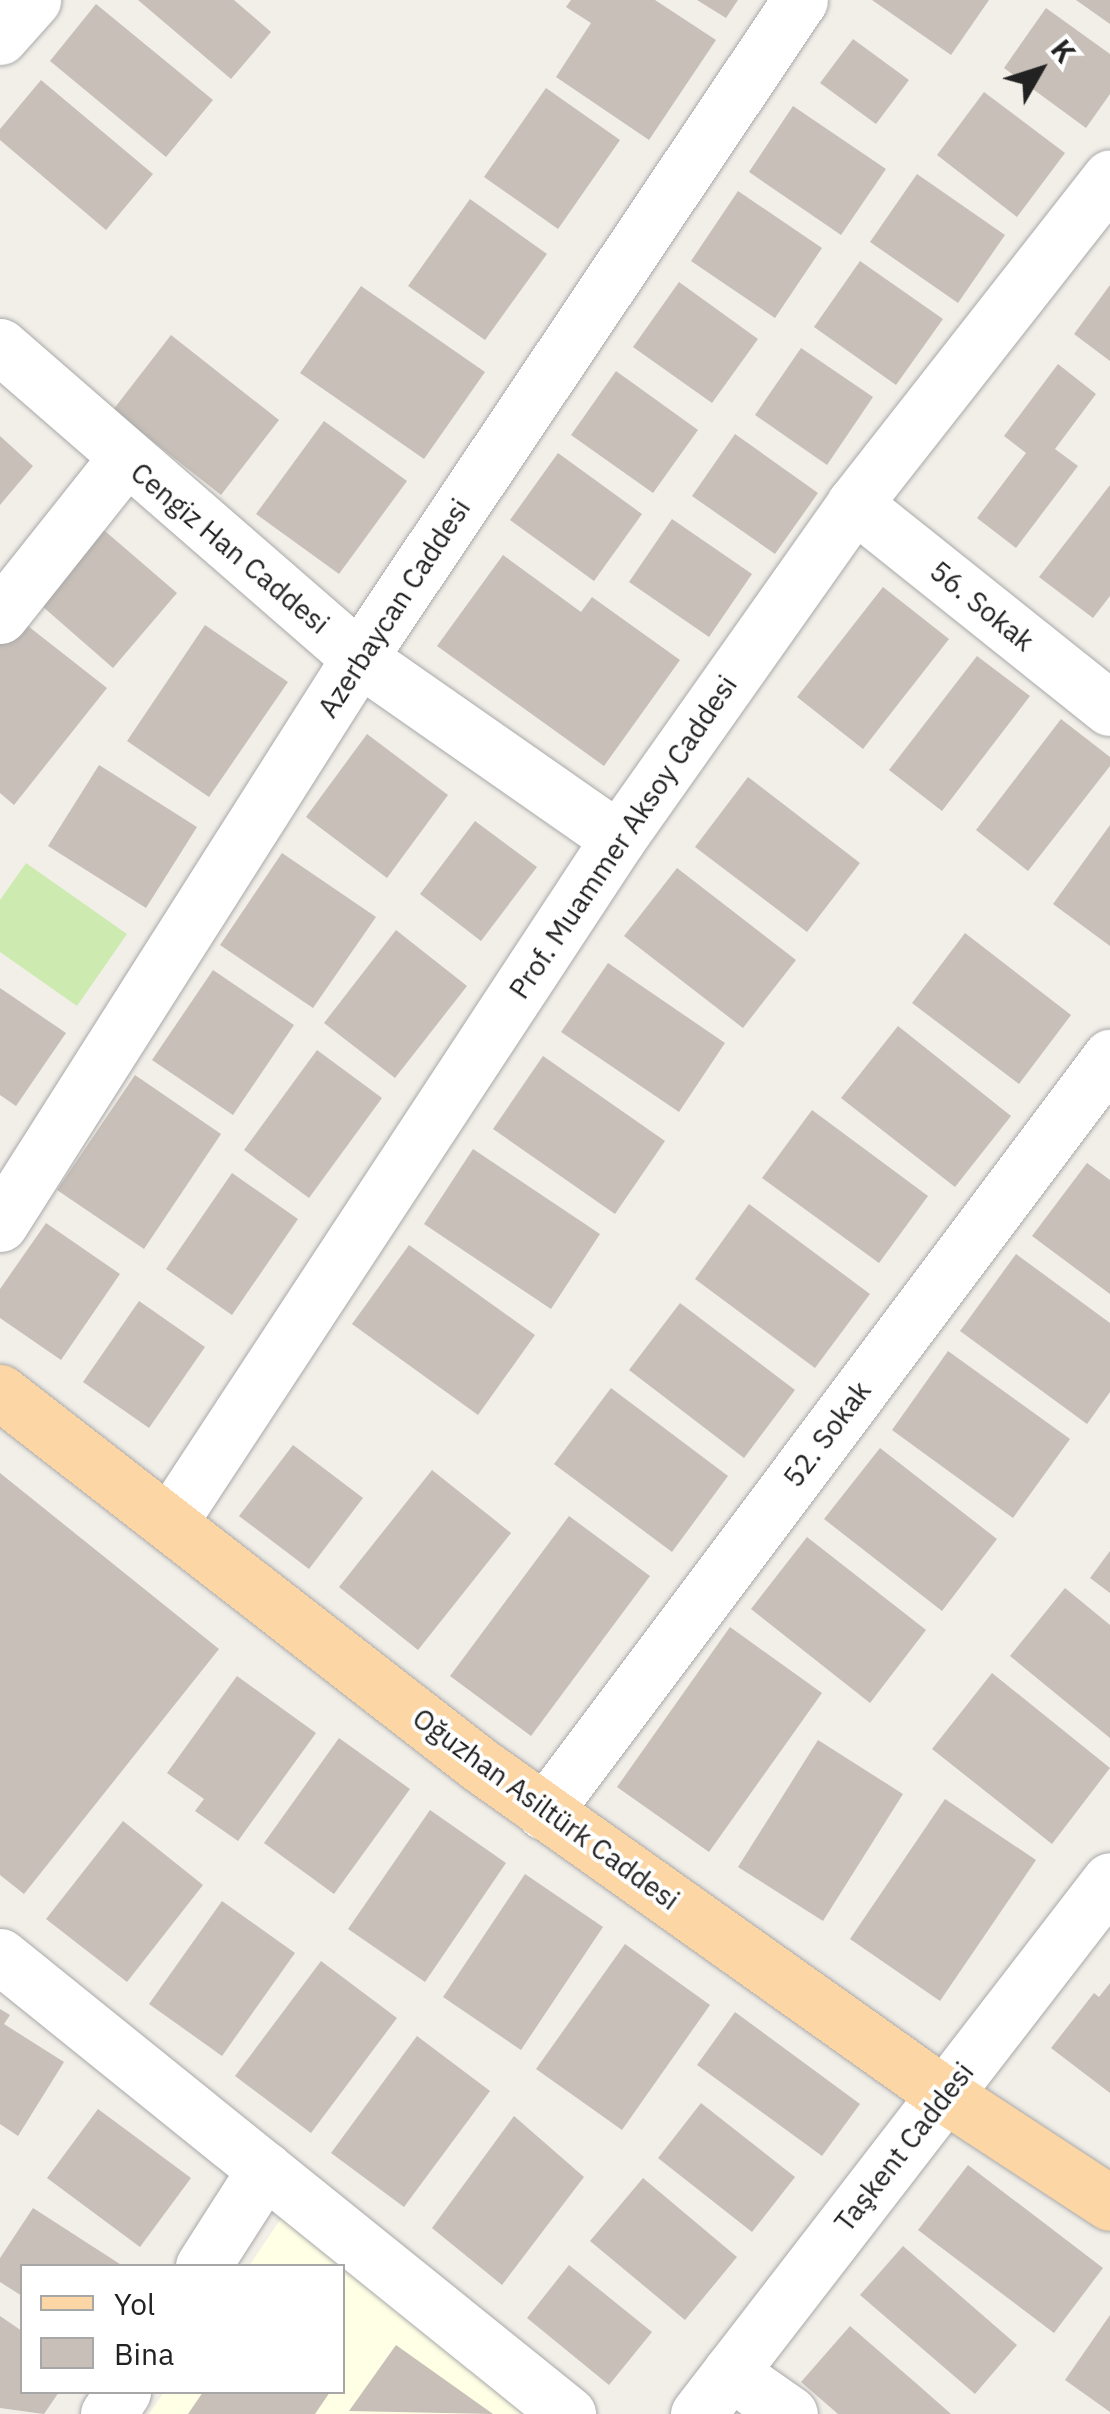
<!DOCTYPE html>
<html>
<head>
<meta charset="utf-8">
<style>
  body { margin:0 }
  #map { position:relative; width:1110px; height:2414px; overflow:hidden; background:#f2efe9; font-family:"IBM Plex Sans",sans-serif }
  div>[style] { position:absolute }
  .education>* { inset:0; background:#ffffe5 }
  .grass>* { inset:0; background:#cdebb0 }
  .building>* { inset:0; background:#c7bfb8 }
  .roads { filter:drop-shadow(0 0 2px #a9a9a9) drop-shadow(0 0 2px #a9a9a9) }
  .minor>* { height:55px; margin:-27.5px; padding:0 27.5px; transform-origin:27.5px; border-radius:27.5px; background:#fff }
  .major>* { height:55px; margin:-27.5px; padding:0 27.5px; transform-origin:27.5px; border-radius:27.5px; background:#fcd6a4 }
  span { translate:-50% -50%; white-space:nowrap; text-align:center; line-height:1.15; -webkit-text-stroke:8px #fff; paint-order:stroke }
  .street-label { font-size:28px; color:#222 }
  .legend { position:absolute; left:20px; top:2264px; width:325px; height:130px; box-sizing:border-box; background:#fff; border:2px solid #a7a7a7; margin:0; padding:12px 18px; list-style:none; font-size:30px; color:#222 }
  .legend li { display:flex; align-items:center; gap:20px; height:50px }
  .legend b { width:50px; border:2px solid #a7a7a7 }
  .north { position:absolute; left:990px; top:20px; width:100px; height:100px; -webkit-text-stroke:8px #fff; paint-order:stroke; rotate:51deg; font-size:28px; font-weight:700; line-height:40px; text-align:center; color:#222 }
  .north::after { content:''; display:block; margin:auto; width:35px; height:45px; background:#222; clip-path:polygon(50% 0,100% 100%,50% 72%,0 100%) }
</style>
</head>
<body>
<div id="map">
  <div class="education">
    <div style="clip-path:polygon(286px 2211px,525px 2414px,149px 2414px,164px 2392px,342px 2392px,342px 2266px,249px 2266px)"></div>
  </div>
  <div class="grass">
    <div style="clip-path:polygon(26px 863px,127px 934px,77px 1006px,0 952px,0 900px)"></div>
  </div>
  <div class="building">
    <div style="clip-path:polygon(138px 0,234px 0,271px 32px,231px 79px)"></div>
    <div style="clip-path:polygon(571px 0,655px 0,716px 40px,649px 140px,556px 77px,591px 23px,566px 7px)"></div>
    <div style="clip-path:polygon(697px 0,738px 0,726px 18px)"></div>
    <div style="clip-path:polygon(872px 0,989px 0,951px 55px)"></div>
    <div style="clip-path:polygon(1076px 0,1110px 0,1110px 24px)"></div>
    <div style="clip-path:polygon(96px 4px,213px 100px,166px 157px,50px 61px)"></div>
    <div style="clip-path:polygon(1046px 8px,1110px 54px,1110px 94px,1086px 128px,1004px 68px)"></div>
    <div style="clip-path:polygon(853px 39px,909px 80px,876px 124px,820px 83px)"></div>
    <div style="clip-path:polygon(41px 80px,153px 174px,106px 230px,0 140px,0 129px)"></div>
    <div style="clip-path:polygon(546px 88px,620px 140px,558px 229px,484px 177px)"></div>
    <div style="clip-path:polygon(984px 92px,1065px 153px,1017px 217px,937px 155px)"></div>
    <div style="clip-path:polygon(793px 106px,886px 169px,841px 235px,749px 172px)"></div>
    <div style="clip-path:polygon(917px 174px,1005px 235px,958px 303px,870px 242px)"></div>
    <div style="clip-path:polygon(738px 191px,822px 248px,775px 318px,691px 261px)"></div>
    <div style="clip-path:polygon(470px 199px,547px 254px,485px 340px,408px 286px)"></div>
    <div style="clip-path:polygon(860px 261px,943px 319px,896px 385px,814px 327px)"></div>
    <div style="clip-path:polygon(679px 282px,758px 339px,712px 403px,633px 347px)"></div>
    <div style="clip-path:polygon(1110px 285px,1110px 361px,1074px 334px)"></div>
    <div style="clip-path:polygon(361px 286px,485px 372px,424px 459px,300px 373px)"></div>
    <div style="clip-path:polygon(171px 335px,279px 420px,221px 495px,113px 410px)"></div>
    <div style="clip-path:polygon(801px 348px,873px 397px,827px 465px,755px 415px)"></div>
    <div style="clip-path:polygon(1058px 364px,1096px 394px,1055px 449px,1078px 466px,1016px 548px,977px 518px,1026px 453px,1004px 436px)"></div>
    <div style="clip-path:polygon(616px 371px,698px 430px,653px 493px,571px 435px)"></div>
    <div style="clip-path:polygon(324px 421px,407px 481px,339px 574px,256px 514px)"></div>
    <div style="clip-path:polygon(735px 434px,818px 493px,775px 554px,692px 496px)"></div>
    <div style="clip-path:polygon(0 436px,33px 466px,0 505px)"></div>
    <div style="clip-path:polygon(558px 453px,642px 514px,594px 581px,510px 520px)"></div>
    <div style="clip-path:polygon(1110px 485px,1110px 596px,1093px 618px,1039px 577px)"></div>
    <div style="clip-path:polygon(672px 519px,752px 574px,709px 637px,629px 582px)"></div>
    <div style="clip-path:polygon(98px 525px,177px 593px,113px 668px,34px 599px)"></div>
    <div style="clip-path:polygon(503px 555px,581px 612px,592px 597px,680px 660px,604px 766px,437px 646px)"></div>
    <div style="clip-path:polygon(883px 587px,949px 639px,863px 749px,797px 697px)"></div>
    <div style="clip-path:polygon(19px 619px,107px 688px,14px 805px,0 793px,0 643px)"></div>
    <div style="clip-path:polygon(205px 625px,288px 682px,209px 797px,127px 741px)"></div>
    <div style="clip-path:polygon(977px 656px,1030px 696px,942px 811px,889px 770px)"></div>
    <div style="clip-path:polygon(1061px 719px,1110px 757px,1110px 766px,1028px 871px,976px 830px)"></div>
    <div style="clip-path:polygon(367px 734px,448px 795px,387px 878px,306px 817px)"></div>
    <div style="clip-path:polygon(99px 765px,197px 827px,146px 908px,48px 846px)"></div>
    <div style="clip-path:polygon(748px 777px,860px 863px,807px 932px,695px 847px)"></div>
    <div style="clip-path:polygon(475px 821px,537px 867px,481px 941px,420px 894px)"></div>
    <div style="clip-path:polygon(1110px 825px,1110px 946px,1053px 904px)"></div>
    <div style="clip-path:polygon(282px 853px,376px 917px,313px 1008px,220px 945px)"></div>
    <div style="clip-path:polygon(677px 868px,796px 960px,743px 1028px,624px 936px)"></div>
    <div style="clip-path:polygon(396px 930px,467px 986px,395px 1078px,324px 1023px)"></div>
    <div style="clip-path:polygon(965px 933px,1071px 1015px,1019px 1084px,912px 1003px)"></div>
    <div style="clip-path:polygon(608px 963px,725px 1043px,679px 1112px,561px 1032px)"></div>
    <div style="clip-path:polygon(213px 970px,294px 1025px,233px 1115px,152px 1060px)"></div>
    <div style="clip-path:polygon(0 988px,66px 1033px,16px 1106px,0 1095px)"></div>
    <div style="clip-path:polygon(898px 1026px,1011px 1116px,955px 1187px,841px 1098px)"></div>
    <div style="clip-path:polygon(317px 1050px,382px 1098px,309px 1198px,244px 1150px)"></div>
    <div style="clip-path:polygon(543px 1056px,665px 1141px,615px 1214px,493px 1129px)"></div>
    <div style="clip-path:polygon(135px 1075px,221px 1134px,144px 1249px,57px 1190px)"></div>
    <div style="clip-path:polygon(812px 1110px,928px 1196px,879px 1263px,762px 1178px)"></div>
    <div style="clip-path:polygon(473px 1149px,600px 1234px,551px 1309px,424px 1224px)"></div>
    <div style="clip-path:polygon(1087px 1163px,1110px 1180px,1110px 1294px,1032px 1236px)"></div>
    <div style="clip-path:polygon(232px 1173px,298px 1219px,232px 1315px,166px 1269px)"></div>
    <div style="clip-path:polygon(749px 1204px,870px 1294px,815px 1368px,695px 1279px)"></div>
    <div style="clip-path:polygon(46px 1223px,120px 1274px,61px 1360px,0 1318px,0 1289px)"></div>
    <div style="clip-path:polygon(409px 1245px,535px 1335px,478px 1415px,352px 1324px)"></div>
    <div style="clip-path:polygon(1016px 1254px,1110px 1323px,1110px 1392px,1087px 1424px,960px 1331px)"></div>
    <div style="clip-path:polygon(139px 1301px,205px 1347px,149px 1428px,83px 1382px)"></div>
    <div style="clip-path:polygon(680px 1303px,795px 1390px,744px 1458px,629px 1370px)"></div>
    <div style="clip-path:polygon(948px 1351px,1070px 1439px,1013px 1518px,892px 1430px)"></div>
    <div style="clip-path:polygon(611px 1388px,728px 1476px,672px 1552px,554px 1464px)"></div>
    <div style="clip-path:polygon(293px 1445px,363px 1498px,309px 1569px,239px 1516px)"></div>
    <div style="clip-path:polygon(880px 1448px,997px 1539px,942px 1611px,824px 1519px)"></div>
    <div style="clip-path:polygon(432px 1470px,511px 1533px,418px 1650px,339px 1587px)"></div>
    <div style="clip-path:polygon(0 1473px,219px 1649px,24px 1894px,0 1875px)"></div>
    <div style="clip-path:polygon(569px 1516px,650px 1576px,531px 1736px,450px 1676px)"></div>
    <div style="clip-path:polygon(807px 1537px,926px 1630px,870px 1703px,751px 1609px)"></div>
    <div style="clip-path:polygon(1110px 1551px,1110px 1593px,1090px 1578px)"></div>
    <div style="clip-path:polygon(1065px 1588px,1110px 1625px,1110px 1738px,1010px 1656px)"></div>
    <div style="clip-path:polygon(730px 1627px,822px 1693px,709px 1852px,617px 1787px)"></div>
    <div style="clip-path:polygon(992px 1673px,1110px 1768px,1052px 1844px,932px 1749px)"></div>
    <div style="clip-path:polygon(237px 1676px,316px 1733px,238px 1841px,195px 1811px,204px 1799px,167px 1773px)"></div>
    <div style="clip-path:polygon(339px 1738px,410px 1789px,334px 1894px,264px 1843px)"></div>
    <div style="clip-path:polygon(818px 1740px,903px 1794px,823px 1921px,738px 1867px)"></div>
    <div style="clip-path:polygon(945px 1799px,1036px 1860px,940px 2001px,850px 1939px)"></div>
    <div style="clip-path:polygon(430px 1810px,506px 1863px,425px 1982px,348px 1929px)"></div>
    <div style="clip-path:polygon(123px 1821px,203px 1885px,127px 1982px,46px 1919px)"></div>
    <div style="clip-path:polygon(525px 1874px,603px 1927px,521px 2050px,443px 1997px)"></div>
    <div style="clip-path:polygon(222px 1901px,295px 1953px,222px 2056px,149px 2004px)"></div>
    <div style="clip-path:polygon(625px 1944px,710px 2005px,622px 2130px,536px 2069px)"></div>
    <div style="clip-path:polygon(321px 1961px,397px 2018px,311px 2133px,235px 2076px)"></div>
    <div style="clip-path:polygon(1110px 1983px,1110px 2093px,1051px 2048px,1094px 1993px,1099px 1997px)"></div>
    <div style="clip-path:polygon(0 2009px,10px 2015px,4px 2024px,64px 2062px,18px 2136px,0 2124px)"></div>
    <div style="clip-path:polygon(735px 2012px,860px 2104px,822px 2156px,697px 2065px)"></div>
    <div style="clip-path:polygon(417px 2036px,490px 2091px,404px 2207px,331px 2153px)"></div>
    <div style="clip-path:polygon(701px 2103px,795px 2177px,752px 2232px,658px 2158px)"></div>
    <div style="clip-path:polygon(98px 2109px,191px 2178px,140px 2247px,47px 2178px)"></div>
    <div style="clip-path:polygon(514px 2116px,584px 2177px,502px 2285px,432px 2228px)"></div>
    <div style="clip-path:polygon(968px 2165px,1103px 2268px,1054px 2333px,918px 2230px)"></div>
    <div style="clip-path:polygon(643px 2178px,737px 2257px,685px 2320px,590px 2241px)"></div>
    <div style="clip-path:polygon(33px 2208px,123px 2266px,22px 2266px,22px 2296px,0 2282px,0 2258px)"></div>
    <div style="clip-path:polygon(903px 2246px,1017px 2345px,975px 2394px,860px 2295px)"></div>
    <div style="clip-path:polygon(569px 2265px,652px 2332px,609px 2385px,527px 2318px)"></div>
    <div style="clip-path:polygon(1110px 2315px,1110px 2412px,1065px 2380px)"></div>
    <div style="clip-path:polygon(0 2316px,22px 2331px,22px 2392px,59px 2392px,44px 2414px,0 2408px)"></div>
    <div style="clip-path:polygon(850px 2326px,917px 2384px,951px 2414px,838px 2414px,801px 2382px)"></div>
    <div style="clip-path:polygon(396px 2345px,493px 2414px,349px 2411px)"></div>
    <div style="clip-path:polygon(203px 2392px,330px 2392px,315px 2414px,188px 2414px)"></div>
  </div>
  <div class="roads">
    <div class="minor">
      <div style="left:0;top:37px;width:50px;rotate:-48.3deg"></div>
      <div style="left:0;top:346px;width:476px;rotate:41deg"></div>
      <div style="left:359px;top:658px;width:316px;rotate:34.9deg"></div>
      <div style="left:854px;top:504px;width:327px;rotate:38.6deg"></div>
      <div style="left:0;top:616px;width:201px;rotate:-51.5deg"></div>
      <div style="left:0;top:1224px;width:670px;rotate:-57.61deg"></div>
      <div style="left:359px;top:658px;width:792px;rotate:-56.17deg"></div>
      <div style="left:171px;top:1520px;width:815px;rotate:-56.72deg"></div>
      <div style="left:618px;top:839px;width:410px;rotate:-54.8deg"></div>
      <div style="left:854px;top:504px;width:415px;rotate:-51.9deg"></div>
      <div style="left:544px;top:1812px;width:944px;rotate:-53.14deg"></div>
      <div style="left:0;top:1956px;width:730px;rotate:38.88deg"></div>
      <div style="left:203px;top:2266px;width:115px;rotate:-57.4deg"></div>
      <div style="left:730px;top:2372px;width:73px;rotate:35deg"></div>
      <div style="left:108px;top:2414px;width:27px;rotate:-56deg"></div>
      <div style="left:698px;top:2414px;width:674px;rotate:-52.35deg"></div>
    </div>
    <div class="major">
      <div style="left:0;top:1392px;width:608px;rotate:37.85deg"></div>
      <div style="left:480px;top:1765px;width:570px;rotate:35.36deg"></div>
      <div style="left:945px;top:2095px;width:197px;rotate:33.2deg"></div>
    </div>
  </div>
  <div class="street-label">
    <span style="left:230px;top:548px;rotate:40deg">Cengiz Han Caddesi</span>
    <span style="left:982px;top:606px;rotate:39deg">56. Sokak</span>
    <span style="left:394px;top:608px;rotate:-57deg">Azerbaycan Caddesi</span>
    <span style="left:623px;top:837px;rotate:-56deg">Prof. Muammer Aksoy Caddesi</span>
    <span style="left:827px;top:1434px;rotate:-53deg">52. Sokak</span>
    <span style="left:546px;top:1809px;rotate:36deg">Oğuzhan Asiltürk Caddesi</span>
    <span style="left:904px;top:2147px;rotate:-52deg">Taşkent Caddesi</span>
  </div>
  <ul class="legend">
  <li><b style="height:12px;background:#fcd6a4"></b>Yol</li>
  <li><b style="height:28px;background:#c7bfb8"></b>Bina</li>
  </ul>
  <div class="north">K</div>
</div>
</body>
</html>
